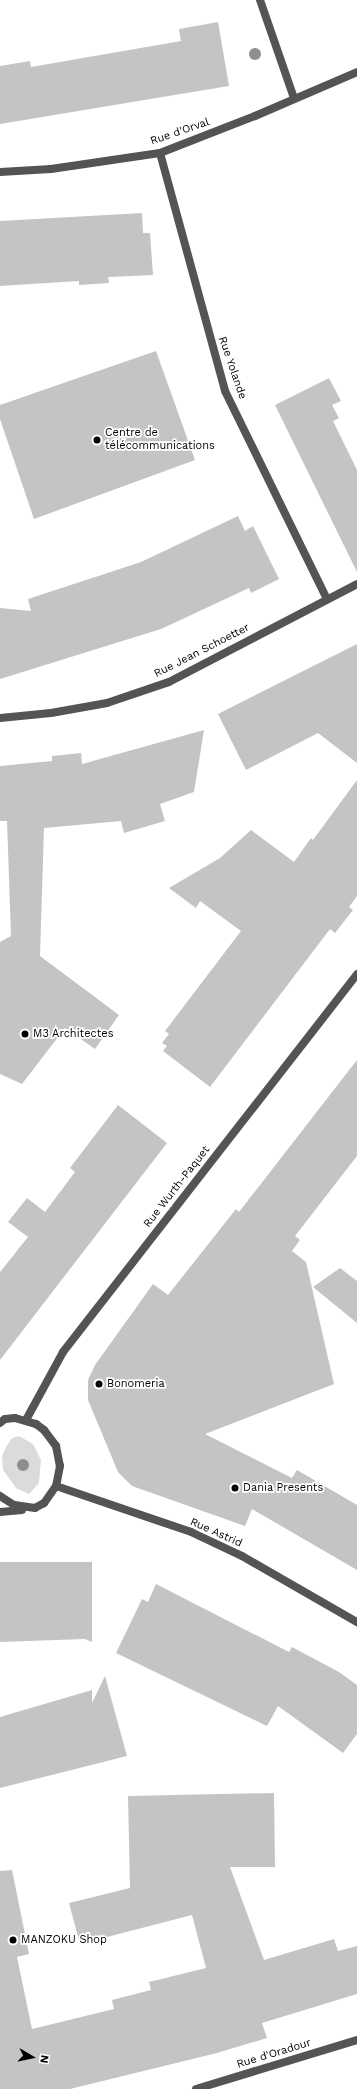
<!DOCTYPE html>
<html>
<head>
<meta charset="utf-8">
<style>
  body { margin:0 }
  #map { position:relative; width:357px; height:2089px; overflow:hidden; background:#fff; font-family:"Work Sans",sans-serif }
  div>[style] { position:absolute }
  .green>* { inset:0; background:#dbdbdb }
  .building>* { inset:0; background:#c4c4c4 }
  .street>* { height:8px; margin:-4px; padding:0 4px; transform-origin:4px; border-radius:4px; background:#545454 }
  .trees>* { width:12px; height:12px; margin:-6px; border-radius:50%; background:#8e8e8e }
  .dots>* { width:11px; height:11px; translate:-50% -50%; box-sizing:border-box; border:2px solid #fff; border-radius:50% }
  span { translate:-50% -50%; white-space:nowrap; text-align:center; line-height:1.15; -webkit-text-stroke:3.5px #fff; paint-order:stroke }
  .street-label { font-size:11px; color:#000 }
  .poi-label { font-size:11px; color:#000 }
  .left { translate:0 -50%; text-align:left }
  .north { position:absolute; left:12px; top:2037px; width:40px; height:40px; -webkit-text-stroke:3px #fff; paint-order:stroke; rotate:99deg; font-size:11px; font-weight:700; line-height:16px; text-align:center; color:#000 }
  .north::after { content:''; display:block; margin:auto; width:14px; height:18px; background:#000; clip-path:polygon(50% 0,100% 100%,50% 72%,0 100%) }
</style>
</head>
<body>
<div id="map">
  <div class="green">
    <div style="clip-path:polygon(19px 1436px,33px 1444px,41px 1460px,39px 1483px,29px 1494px,16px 1488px,3px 1470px,2px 1456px,6px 1447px,12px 1438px)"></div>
  </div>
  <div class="building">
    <div style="clip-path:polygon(218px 22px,229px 86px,0 124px,0 66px,30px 61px,31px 67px,181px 41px,179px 29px)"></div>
    <div style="clip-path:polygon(142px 213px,143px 233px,150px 233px,153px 275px,108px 277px,109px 283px,79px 285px,79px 281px,0 286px,0 221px)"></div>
    <div style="clip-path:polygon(156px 351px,195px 460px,34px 519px,0 419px,0 405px)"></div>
    <div style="clip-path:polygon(329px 378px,341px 401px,332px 405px,339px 418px,333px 421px,357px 470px,357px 572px,275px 405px)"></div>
    <div style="clip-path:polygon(238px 516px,245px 531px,253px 526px,279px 579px,251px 593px,249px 588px,161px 629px,0 679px,0 608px,31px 611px,28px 599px,141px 562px)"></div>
    <div style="clip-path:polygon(357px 644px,357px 763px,318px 733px,246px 770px,218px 714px)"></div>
    <div style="clip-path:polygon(204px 730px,194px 792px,160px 804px,165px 821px,124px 833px,121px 821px,44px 828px,40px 956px,119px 1015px,95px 1049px,65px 1028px,22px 1084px,0 1074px,0 942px,11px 936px,7px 821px,0 821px,0 766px,52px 761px,52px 756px,81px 753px,82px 764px)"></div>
    <div style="clip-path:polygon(357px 780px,357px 896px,349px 907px,353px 910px,335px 933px,330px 929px,210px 1087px,163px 1051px,167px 1046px,162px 1043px,169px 1034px,165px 1031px,241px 931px,200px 901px,196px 908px,169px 888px,220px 858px,251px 830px,294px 862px,311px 838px,313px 840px)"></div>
    <div style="clip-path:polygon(357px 1060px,357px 1156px,295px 1236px,300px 1240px,292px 1251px,306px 1262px,334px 1384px,205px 1434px,292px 1478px,297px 1470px,357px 1505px,357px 1570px,252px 1509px,245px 1526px,132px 1486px,118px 1472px,88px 1400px,88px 1380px,95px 1365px,153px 1284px,168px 1295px,236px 1209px,239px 1212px)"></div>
    <div style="clip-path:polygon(118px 1105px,167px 1143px,0 1360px,0 1272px,28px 1237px,8px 1222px,27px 1198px,45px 1212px,75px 1172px,70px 1168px)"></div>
    <div style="clip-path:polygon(340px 1268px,357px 1281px,357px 1323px,313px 1287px)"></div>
    <div style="clip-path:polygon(0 1562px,92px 1562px,92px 1642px,85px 1639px,0 1642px)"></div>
    <div style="clip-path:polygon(156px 1584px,289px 1652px,292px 1647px,339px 1672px,357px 1685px,357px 1734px,343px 1753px,278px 1706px,267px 1726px,116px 1653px,142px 1599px,148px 1602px)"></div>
    <div style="clip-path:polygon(105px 1676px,127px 1756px,0 1788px,0 1717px,92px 1690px,92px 1703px)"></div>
    <div style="clip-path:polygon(274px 1793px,275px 1867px,230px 1867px,264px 1960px,334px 1939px,338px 1951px,357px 1946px,357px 1994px,262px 2023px,267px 2038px,217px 2053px,70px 2089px,0 2089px,0 1871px,12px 1870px,29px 1954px,17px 1957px,32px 2029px,114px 2009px,112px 2000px,151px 1990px,149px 1982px,206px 1968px,192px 1915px,80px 1944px,69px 1903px,130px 1888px,128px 1796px)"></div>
  </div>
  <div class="street">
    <div style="left:260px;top:0;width:104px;rotate:70.9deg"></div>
    <div style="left:160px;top:153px;width:247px;rotate:74.7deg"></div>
    <div style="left:225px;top:391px;width:232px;rotate:63.9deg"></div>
    <div style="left:0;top:172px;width:51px;rotate:-3.4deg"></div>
    <div style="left:51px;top:169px;width:110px;rotate:-8.4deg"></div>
    <div style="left:160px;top:153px;width:102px;rotate:-21.3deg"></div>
    <div style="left:255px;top:116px;width:111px;rotate:-23.3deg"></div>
    <div style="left:0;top:718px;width:51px;rotate:-5.6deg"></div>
    <div style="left:51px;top:713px;width:57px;rotate:-10.1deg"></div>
    <div style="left:107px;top:703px;width:65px;rotate:-18.7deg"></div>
    <div style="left:169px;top:682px;width:212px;rotate:-27.5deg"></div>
    <div style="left:26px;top:1420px;width:77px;rotate:-61.4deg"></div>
    <div style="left:63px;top:1352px;width:479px;rotate:-52.1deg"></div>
    <div style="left:0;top:1423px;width:6px;rotate:-39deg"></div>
    <div style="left:5px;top:1419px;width:10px;rotate:-6deg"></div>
    <div style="left:15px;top:1418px;width:22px;rotate:16deg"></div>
    <div style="left:36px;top:1424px;width:10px;rotate:37deg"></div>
    <div style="left:44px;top:1430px;width:20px;rotate:53deg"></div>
    <div style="left:56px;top:1446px;width:20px;rotate:79deg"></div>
    <div style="left:60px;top:1466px;width:20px;rotate:101deg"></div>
    <div style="left:56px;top:1486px;width:21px;rotate:125deg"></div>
    <div style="left:44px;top:1503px;width:10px;rotate:151deg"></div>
    <div style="left:35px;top:1508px;width:21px;rotate:-172deg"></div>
    <div style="left:14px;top:1505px;width:17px;rotate:-147deg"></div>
    <div style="left:56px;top:1486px;width:143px;rotate:18.8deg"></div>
    <div style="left:191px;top:1532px;width:56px;rotate:25.2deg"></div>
    <div style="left:242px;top:1556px;width:133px;rotate:29.9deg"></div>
    <div style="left:0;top:1512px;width:22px;rotate:-5deg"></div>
    <div style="left:196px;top:2089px;width:168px;rotate:-16.9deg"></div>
  </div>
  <div class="trees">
    <div style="left:255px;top:54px"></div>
    <div style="left:23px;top:1465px"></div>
  </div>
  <div class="dots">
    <div style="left:97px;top:440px;background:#000"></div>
    <div style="left:25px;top:1034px;background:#000"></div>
    <div style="left:99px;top:1384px;background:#000"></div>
    <div style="left:235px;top:1488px;background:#000"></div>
    <div style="left:13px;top:1940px;background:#000"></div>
  </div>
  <div class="street-label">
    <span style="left:180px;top:132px;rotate:-19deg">Rue d'Orval</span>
    <span style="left:232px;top:368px;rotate:71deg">Rue Yolande</span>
    <span style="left:202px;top:651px;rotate:-27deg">Rue Jean Schoetter</span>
    <span style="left:177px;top:1187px;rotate:-52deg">Rue Wurth-Paquet</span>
    <span style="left:216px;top:1533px;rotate:24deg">Rue Astrid</span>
    <span style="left:274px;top:2054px;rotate:-17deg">Rue d'Oradour</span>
  </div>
  <div class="poi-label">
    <span class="left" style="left:105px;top:440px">Centre de<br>télécommunications</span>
    <span class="left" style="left:33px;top:1034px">M3 Architectes</span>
    <span class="left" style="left:107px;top:1384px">Bonomeria</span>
    <span class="left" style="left:243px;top:1488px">Dania Presents</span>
    <span class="left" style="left:21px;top:1940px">MANZOKU Shop</span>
  </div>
  <div class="north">N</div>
</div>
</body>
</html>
